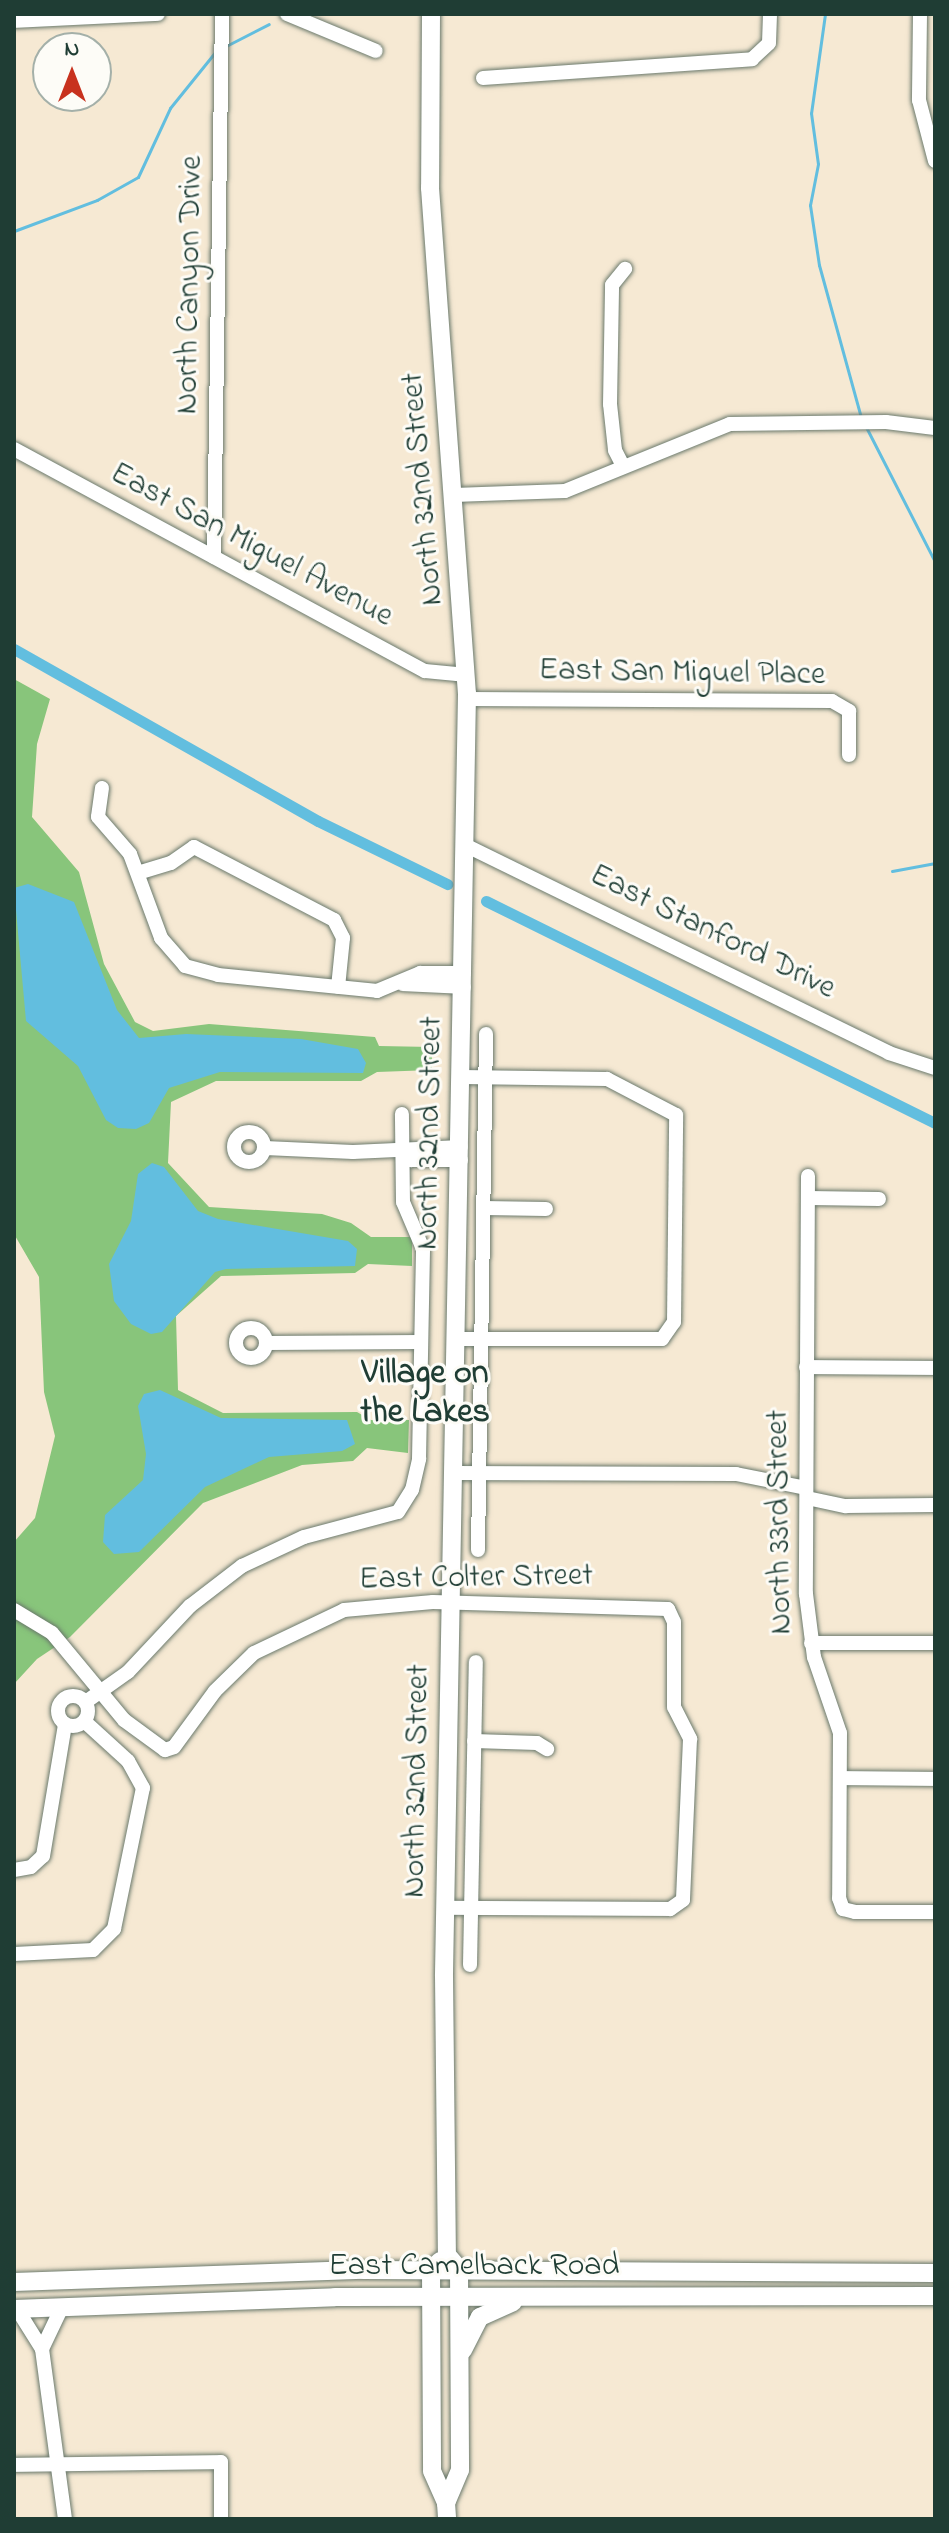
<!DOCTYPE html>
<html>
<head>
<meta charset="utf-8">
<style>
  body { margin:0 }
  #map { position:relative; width:949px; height:2533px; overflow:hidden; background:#f6e9d3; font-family:"Indie Flower",sans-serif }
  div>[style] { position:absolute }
  .green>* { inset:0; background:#88c57b }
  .water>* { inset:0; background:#62bedf }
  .stream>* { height:3px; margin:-1.5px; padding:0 1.5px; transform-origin:1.5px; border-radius:1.5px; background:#62bedf }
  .canal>* { height:11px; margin:-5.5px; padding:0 5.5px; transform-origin:5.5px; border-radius:5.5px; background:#62bedf }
  .roads { filter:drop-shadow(0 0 2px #6a796c) drop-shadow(0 0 2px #6a796c) }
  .minor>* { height:14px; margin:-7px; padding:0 7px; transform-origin:7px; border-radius:7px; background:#fff }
  .minor>.ring { margin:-7px; padding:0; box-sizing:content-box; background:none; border:14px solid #fff; border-radius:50% }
  .major>* { height:18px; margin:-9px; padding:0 9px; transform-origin:9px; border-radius:9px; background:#fff }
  span { translate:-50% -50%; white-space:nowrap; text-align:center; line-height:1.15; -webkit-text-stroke:6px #fdfcf7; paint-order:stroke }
  .street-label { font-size:32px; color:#1f3d34 }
  .neighbourhood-label { font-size:34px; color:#1f3d34; font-weight:700 }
  .frame { position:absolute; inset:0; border:16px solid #1f3d34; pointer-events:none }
  .north { position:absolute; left:32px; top:32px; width:80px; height:80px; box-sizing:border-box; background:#fdfcf7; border:2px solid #a4b0a9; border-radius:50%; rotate:0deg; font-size:22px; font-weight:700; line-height:32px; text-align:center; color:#1f3d34 }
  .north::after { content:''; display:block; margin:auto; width:28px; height:36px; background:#c8321e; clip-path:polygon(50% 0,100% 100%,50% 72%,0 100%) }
</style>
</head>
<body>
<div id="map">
  <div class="green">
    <div style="clip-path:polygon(14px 679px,50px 699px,37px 744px,32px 817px,79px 872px,104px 964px,135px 1022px,153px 1031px,209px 1024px,375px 1037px,379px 1046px,432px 1047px,432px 1070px,377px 1072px,361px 1081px,216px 1081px,171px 1102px,168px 1163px,209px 1207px,322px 1214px,351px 1223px,371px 1237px,412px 1237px,412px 1266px,368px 1264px,355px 1273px,221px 1276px,176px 1316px,178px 1390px,223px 1413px,357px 1412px,371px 1420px,409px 1420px,408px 1453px,367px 1448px,353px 1461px,302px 1465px,203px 1503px,70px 1637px,37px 1659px,14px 1684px,14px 1542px,35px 1518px,55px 1436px,44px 1392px,39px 1277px,14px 1234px)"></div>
  </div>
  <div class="water">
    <div style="clip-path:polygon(28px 884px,74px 902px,117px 1010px,139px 1038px,186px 1034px,301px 1039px,358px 1049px,366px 1063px,363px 1073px,220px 1072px,169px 1088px,149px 1123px,136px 1129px,118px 1128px,106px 1120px,78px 1066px,26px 1021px,14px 888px)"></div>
    <div style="clip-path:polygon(152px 1163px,164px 1167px,198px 1211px,218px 1219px,348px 1241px,357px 1249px,355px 1266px,226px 1269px,215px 1272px,162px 1332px,151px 1334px,131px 1324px,114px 1301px,109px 1264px,131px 1221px,138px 1174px)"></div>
    <div style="clip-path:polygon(160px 1390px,221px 1418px,347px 1420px,355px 1444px,342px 1451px,269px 1457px,205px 1487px,139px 1552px,114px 1554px,103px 1542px,105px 1515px,143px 1480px,146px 1454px,138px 1406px,144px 1394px)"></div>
  </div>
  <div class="stream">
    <div style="left:825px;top:14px;width:100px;rotate:98deg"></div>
    <div style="left:811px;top:113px;width:51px;rotate:82.2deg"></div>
    <div style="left:818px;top:164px;width:42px;rotate:101deg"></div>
    <div style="left:810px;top:205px;width:61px;rotate:81.5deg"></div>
    <div style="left:819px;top:265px;width:158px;rotate:74.6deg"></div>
    <div style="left:226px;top:46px;width:48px;rotate:-27.1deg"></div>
    <div style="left:14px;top:231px;width:89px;rotate:-20.5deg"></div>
    <div style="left:97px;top:200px;width:47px;rotate:-29.3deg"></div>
    <div style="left:138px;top:177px;width:76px;rotate:-65.1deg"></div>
    <div style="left:170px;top:108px;width:73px;rotate:-51.1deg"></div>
    <div style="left:866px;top:427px;width:152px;rotate:62.9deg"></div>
    <div style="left:892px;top:871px;width:44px;rotate:-10.5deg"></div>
  </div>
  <div class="canal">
    <div style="left:14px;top:649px;width:349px;rotate:29.5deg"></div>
    <div style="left:318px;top:821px;width:144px;rotate:26deg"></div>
    <div style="left:486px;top:901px;width:501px;rotate:26.31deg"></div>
  </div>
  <div class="roads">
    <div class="minor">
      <div style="left:287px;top:14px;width:96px;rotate:22.6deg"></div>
      <div style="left:920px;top:14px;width:86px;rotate:90.7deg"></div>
      <div style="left:919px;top:100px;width:63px;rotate:75.3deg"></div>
      <div style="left:14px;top:21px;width:144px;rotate:-2.8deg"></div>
      <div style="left:483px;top:78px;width:270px;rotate:-4deg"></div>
      <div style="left:752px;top:59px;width:23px;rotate:-43deg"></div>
      <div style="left:769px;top:43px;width:29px;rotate:-88deg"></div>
      <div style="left:14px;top:449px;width:467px;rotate:28.4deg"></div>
      <div style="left:425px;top:671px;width:42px;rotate:5.4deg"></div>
      <div style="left:623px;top:466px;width:18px;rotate:-117deg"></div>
      <div style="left:615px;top:450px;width:46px;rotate:-96.2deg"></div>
      <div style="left:610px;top:404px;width:119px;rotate:-89deg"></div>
      <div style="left:612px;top:285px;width:21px;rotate:-51deg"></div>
      <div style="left:454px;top:495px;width:111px;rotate:-2.1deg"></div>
      <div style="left:565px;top:491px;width:178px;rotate:-22.1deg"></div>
      <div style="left:730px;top:424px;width:156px;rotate:-0.7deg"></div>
      <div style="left:886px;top:422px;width:49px;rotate:7deg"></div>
      <div style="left:214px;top:557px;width:543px;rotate:-89.16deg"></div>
      <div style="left:467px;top:699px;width:365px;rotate:0.3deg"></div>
      <div style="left:832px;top:701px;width:20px;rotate:30deg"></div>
      <div style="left:849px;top:711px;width:44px;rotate:90deg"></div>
      <div style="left:102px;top:788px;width:29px;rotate:98deg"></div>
      <div style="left:98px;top:817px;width:49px;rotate:49.1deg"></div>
      <div style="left:130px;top:854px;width:90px;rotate:69.7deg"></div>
      <div style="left:161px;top:938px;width:37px;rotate:49deg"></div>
      <div style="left:185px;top:966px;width:34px;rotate:15deg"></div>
      <div style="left:218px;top:975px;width:160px;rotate:5.7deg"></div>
      <div style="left:377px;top:991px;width:47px;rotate:-22.7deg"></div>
      <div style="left:420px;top:973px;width:44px"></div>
      <div style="left:465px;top:845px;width:472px;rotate:26.1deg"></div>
      <div style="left:889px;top:1053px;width:48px;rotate:18.1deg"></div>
      <div style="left:141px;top:872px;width:31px;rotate:-17deg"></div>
      <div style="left:171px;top:863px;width:28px;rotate:-35deg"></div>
      <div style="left:194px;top:847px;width:158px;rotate:27.5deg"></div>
      <div style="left:334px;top:920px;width:20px;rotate:63deg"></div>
      <div style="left:343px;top:938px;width:49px;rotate:95.8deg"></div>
      <div style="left:403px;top:984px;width:61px;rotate:2.8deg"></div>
      <div class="ring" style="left:234px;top:1132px;width:16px;height:16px"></div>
      <div style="left:265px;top:1148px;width:88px;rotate:2.6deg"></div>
      <div style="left:353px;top:1152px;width:108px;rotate:-2.7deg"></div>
      <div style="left:401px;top:1152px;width:13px;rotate:39deg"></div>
      <div style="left:411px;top:1160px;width:50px"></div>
      <div style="left:808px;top:1176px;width:418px;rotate:90.3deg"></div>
      <div style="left:806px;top:1594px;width:64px;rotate:82.8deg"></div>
      <div style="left:814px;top:1657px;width:80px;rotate:71.1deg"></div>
      <div style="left:840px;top:1733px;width:165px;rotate:90.3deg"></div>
      <div style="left:839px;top:1898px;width:12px;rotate:70deg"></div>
      <div style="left:843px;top:1909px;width:12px;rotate:14deg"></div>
      <div style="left:855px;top:1912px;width:80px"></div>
      <div style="left:809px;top:1198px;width:70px;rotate:0.8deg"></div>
      <div style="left:484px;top:1208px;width:62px;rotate:0.9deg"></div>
      <div class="ring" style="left:236px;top:1328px;width:16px;height:16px"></div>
      <div style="left:457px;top:1339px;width:205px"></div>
      <div style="left:662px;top:1339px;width:21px;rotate:-55deg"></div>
      <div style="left:674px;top:1322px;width:207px;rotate:-89.4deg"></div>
      <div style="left:676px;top:1115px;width:78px;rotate:-152.4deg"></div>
      <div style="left:607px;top:1079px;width:145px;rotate:-179.2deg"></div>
      <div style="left:267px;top:1343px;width:153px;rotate:-0.4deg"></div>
      <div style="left:806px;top:1367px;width:129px;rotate:0.4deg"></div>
      <div style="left:454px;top:1473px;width:282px;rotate:0.2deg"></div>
      <div style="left:736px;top:1474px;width:71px;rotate:11.3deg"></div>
      <div style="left:807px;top:1498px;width:40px;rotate:12deg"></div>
      <div style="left:846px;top:1506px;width:89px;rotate:-0.6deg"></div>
      <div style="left:478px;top:1550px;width:516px;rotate:-89.11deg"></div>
      <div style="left:14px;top:1610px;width:44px;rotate:31.2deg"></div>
      <div style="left:52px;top:1633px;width:113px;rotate:50.4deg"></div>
      <div style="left:124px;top:1720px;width:51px;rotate:36.2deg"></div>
      <div style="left:165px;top:1750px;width:9px;rotate:-18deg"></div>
      <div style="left:174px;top:1747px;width:69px;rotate:-53.8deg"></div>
      <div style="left:215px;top:1691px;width:54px;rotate:-44.3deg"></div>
      <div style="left:254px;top:1653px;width:100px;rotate:-25.5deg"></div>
      <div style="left:344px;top:1610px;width:89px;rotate:-5.1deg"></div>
      <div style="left:433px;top:1602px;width:235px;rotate:1.7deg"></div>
      <div style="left:668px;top:1609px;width:14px;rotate:65deg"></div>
      <div style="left:674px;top:1622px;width:85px;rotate:90deg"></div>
      <div style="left:674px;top:1707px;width:36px;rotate:63deg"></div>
      <div style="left:690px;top:1739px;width:161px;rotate:92.5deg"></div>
      <div style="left:683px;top:1900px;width:16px;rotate:145deg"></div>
      <div style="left:670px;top:1909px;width:225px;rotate:-179.7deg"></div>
      <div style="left:811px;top:1643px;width:124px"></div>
      <div class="ring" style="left:58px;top:1696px;width:16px;height:16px"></div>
      <div style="left:87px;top:1701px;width:50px;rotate:-35.3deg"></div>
      <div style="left:128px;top:1672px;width:91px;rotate:-46.8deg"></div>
      <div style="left:190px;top:1606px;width:66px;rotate:-37.6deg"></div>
      <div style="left:242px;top:1566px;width:68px;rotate:-25.1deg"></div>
      <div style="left:304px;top:1537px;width:97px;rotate:-14.9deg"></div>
      <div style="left:398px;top:1512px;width:26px;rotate:-58deg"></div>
      <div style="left:412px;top:1490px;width:32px;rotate:-77deg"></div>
      <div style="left:419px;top:1459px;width:210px;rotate:-88.9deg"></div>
      <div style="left:423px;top:1249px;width:51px;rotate:-113.1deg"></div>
      <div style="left:403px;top:1202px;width:88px;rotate:-90.7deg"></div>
      <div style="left:474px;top:1741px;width:63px;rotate:1.8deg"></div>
      <div style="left:537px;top:1743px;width:12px;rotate:31deg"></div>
      <div style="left:841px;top:1778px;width:94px;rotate:0.6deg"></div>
      <div style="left:14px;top:1870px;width:17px;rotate:-10deg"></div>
      <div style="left:31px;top:1867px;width:16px;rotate:-43deg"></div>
      <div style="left:43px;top:1856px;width:134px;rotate:-80.5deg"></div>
      <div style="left:14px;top:1954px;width:79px;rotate:-2.9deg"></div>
      <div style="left:93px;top:1950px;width:30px;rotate:-45deg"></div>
      <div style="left:114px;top:1929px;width:144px;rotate:-78.4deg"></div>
      <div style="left:143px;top:1788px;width:31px;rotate:-119deg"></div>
      <div style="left:128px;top:1761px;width:59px;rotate:-137.7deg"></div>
      <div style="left:470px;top:1965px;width:303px;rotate:-88.9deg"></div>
      <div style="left:17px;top:2309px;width:47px;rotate:58deg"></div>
      <div style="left:42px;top:2349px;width:172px;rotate:82.3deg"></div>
      <div style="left:42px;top:2349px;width:47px;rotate:-64.5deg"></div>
      <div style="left:14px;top:2465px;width:207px;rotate:-0.8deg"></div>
      <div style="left:221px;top:2462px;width:57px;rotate:90deg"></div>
    </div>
    <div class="major">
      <div style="left:431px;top:14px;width:174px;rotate:90.3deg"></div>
      <div style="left:430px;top:188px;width:507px;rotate:85.82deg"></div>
      <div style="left:467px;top:694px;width:1282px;rotate:91.03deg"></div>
      <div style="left:444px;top:1976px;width:279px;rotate:89.4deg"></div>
      <div style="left:447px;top:2255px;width:18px;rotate:49deg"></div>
      <div style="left:459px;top:2269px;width:201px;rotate:89.7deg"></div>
      <div style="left:460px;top:2470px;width:36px;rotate:113deg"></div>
      <div style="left:440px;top:2261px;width:13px;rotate:135deg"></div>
      <div style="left:431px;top:2270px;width:201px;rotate:89.7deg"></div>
      <div style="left:432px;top:2471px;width:35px;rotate:66deg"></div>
      <div style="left:446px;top:2503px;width:16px;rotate:86deg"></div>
      <div style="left:14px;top:2282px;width:349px;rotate:-2deg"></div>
      <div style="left:363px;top:2270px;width:572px;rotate:0.3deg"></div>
      <div style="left:14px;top:2309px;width:321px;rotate:-2.1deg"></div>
      <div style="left:335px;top:2297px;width:600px;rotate:-0.1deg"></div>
      <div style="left:463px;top:2350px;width:37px;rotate:-63deg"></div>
      <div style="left:480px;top:2317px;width:36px;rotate:-24deg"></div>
    </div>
  </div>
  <div class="street-label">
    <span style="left:191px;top:285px;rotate:-89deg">North Canyon Drive</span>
    <span style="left:424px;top:489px;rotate:-95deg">North 32nd Street</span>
    <span style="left:251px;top:546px;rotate:28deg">East San Miguel Avenue</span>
    <span style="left:682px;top:674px;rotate:1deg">East San Miguel Place</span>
    <span style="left:712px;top:933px;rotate:26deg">East Stanford Drive</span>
    <span style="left:431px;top:1133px;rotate:-89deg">North 32nd Street</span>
    <span style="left:781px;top:1522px;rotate:-91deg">North 33rd Street</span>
    <span style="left:476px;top:1579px;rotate:-1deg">East Colter Street</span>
    <span style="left:418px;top:1781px;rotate:-89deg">North 32nd Street</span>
    <span style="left:474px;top:2267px">East Camelback Road</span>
  </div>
  <div class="neighbourhood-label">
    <span style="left:425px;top:1394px">Village on<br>the Lakes</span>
  </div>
  <div class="frame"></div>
  <div class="north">N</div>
</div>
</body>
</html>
